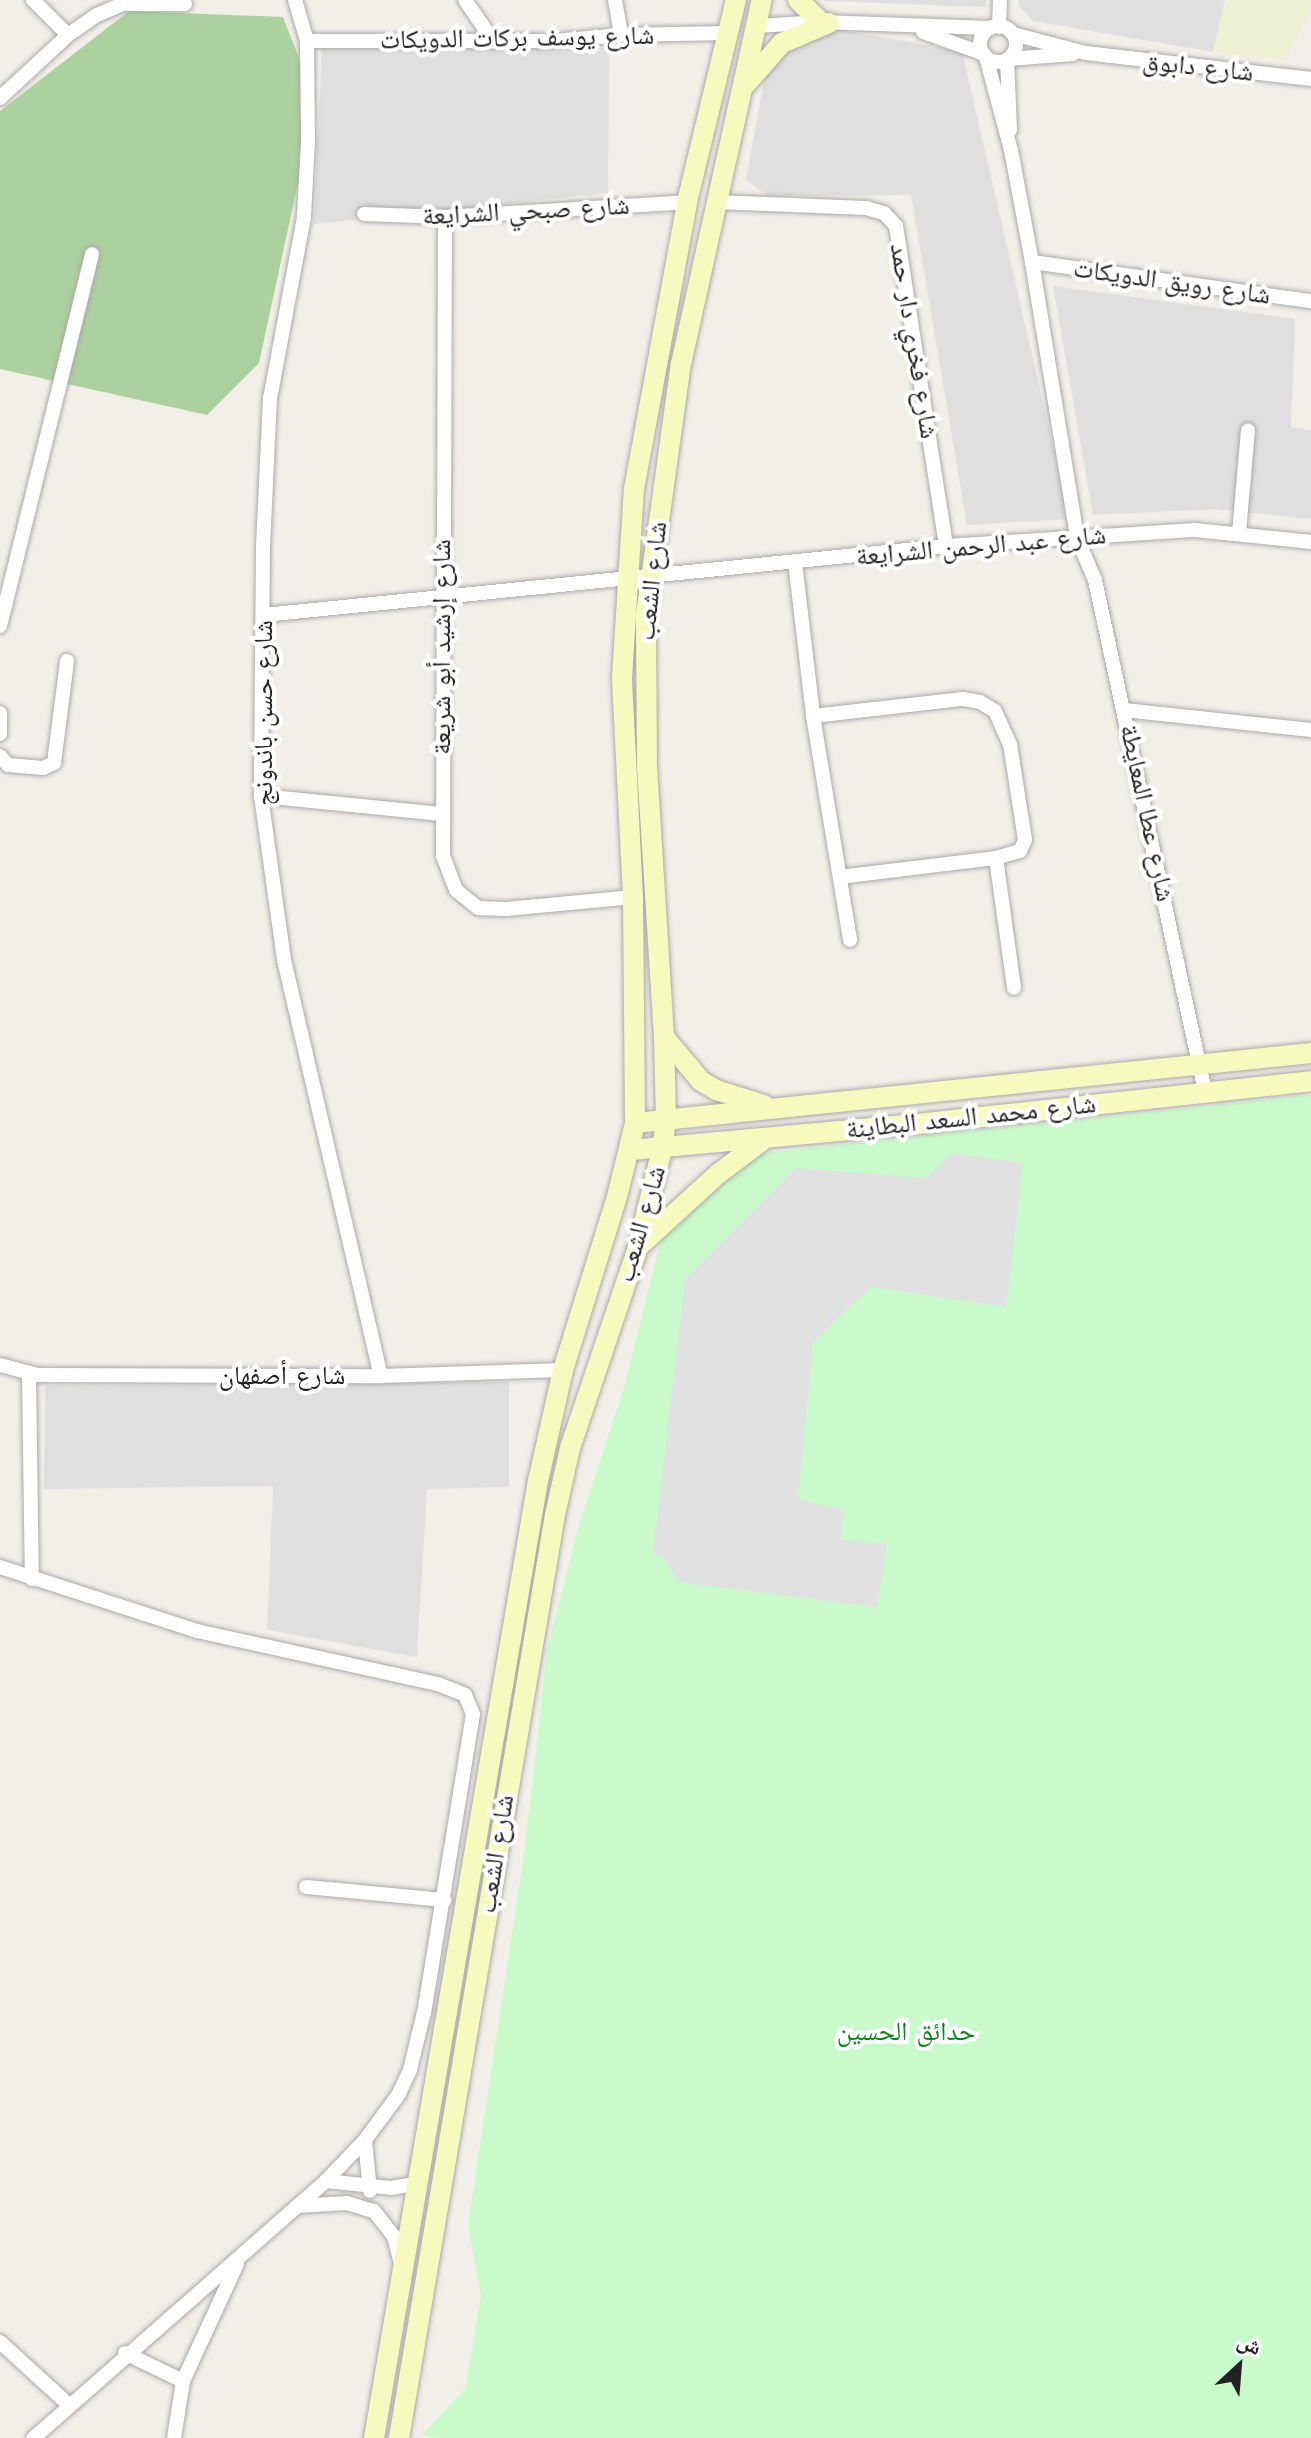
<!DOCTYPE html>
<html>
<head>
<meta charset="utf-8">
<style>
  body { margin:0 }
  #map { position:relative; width:1311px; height:2438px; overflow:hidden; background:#f2efe9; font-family:"Work Sans","Noto Naskh Arabic",sans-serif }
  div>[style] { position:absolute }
  .residential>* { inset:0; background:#e0dfdf }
  .farmland>* { inset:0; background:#eef0d5 }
  .forest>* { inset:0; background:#add19e }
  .park>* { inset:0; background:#c8facc }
  .parking>* { inset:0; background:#e2e2e2 }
  .roads { filter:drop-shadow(0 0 2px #a9a9a9) drop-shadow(0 0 2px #a9a9a9) }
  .street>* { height:14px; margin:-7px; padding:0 7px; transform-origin:7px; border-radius:7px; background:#fff }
  .street>.ring { margin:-7px; padding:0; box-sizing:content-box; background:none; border:14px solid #fff; border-radius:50% }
  .secondary>* { height:20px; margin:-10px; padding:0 10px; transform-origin:10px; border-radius:10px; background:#f7fabf }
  span { translate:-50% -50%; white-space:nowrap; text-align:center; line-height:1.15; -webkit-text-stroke:8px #fff; paint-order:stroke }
  .street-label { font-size:26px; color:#222 }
  .park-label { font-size:26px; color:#0c8416 }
  .north { position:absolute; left:1199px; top:2326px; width:80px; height:80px; -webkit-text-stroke:6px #fff; paint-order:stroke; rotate:26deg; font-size:22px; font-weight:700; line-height:32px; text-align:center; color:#222 }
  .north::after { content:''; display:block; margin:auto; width:28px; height:36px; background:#222; clip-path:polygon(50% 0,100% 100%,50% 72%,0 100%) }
</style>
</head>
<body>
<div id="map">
  <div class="residential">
    <div style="clip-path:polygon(823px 0,986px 0,986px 7px,823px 1px)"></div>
    <div style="clip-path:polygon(1019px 0,1225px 0,1213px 52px,1033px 21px,1019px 6px)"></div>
    <div style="clip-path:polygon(823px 27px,962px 51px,1070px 519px,967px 525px,911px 195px,768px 196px,746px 180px,772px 38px)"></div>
    <div style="clip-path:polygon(609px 48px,608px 193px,314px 224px,322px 49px)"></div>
    <div style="clip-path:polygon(1053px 286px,1295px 319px,1291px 427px,1311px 430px,1311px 519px,1215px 509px,1093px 515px)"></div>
    <div style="clip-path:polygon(509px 1382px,509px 1487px,427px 1489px,417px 1657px,267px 1630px,273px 1486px,44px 1489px,45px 1386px)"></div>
  </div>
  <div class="farmland">
    <div style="clip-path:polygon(1225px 0,1311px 0,1311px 10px,1285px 60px,1213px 52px)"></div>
  </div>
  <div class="forest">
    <div style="clip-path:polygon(129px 11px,283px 17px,301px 63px,301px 169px,259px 363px,207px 415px,0 369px,0 111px)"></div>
  </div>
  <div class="park">
    <div style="clip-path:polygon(1311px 1095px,1311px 2438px,439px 2438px,422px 2435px,465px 2389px,481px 2296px,468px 2225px,525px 1848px,547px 1650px,579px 1525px,623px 1391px,661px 1239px,707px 1191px,763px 1153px)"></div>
  </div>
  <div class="parking">
    <div style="clip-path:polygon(953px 1153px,1023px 1163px,1006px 1307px,871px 1287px,813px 1343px,798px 1500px,843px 1509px,841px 1540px,887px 1544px,877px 1607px,679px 1582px,662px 1557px,653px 1554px,685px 1279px,796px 1168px,927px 1178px)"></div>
  </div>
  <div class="roads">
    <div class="street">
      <div style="left:33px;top:0;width:49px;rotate:45deg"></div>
      <div style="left:295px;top:0;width:43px;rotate:73.7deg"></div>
      <div style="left:307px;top:41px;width:101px;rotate:89.4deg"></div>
      <div style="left:308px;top:142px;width:75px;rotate:93.1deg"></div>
      <div style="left:304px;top:217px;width:184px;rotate:100.6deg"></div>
      <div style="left:270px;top:398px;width:150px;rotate:92.7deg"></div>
      <div style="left:263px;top:548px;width:248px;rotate:90.5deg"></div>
      <div style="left:261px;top:796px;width:166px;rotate:82deg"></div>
      <div style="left:284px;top:960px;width:427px;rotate:76.9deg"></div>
      <div style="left:465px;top:0;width:51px;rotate:55.4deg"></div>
      <div style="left:615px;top:0;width:36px;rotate:80deg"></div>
      <div style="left:757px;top:26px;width:64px;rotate:-3.6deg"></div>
      <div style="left:821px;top:22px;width:169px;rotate:2deg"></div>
      <div class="ring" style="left:980px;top:26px;width:22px;height:22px"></div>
      <div style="left:999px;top:27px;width:27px;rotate:-88deg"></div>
      <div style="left:923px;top:32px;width:65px;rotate:19.8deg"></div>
      <div style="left:1013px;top:34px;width:75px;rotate:14.6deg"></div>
      <div style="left:1086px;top:53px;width:226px;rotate:6.6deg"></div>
      <div style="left:307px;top:41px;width:248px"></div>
      <div style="left:555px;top:41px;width:66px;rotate:-5.2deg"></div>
      <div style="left:621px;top:35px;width:106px;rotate:-1.1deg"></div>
      <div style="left:986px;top:57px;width:96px;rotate:75deg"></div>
      <div style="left:1011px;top:150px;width:114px;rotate:79.4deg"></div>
      <div style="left:1032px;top:262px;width:280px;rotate:80.7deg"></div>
      <div style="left:1077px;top:538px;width:46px;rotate:66.8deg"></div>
      <div style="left:1095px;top:580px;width:524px;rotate:77.87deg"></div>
      <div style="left:1009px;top:59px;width:64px;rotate:-4.5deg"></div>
      <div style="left:1007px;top:60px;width:70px;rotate:87.5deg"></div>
      <div style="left:0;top:98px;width:93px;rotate:-42.8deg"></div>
      <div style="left:68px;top:35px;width:35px;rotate:-35deg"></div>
      <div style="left:97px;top:15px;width:28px;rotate:-23deg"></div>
      <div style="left:123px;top:4px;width:62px"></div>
      <div style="left:716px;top:202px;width:150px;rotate:2.3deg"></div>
      <div style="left:866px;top:208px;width:19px;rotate:16deg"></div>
      <div style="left:884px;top:213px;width:18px;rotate:47deg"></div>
      <div style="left:896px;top:226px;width:324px;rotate:81.1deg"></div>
      <div style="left:364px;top:214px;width:81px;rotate:2.1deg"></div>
      <div style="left:445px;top:217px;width:242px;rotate:-3.5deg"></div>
      <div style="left:445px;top:217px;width:639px;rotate:90.18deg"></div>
      <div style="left:443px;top:856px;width:36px;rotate:69deg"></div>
      <div style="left:456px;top:890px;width:28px;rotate:39deg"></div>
      <div style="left:478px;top:908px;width:28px;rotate:2deg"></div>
      <div style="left:506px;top:909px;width:128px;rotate:-5.4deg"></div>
      <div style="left:1032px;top:262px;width:282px;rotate:8deg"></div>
      <div style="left:1239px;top:533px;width:103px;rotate:-85deg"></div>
      <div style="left:795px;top:562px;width:155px;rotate:83.3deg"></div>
      <div style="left:813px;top:716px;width:227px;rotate:80.6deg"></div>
      <div style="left:264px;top:615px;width:685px;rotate:-5.78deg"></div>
      <div style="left:946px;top:546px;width:250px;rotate:-3.7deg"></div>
      <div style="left:1195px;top:530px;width:117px;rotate:5.9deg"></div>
      <div style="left:0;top:626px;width:383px;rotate:-76.1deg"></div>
      <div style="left:1124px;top:710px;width:188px;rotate:6.1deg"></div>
      <div style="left:0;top:713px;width:21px;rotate:90deg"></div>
      <div style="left:813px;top:716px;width:151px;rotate:-6.5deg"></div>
      <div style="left:963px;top:699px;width:17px;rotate:10deg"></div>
      <div style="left:980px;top:702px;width:17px;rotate:31deg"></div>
      <div style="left:995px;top:711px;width:36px;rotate:66deg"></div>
      <div style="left:1010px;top:744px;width:97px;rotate:81.1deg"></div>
      <div style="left:1025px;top:840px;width:12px;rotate:114deg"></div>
      <div style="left:1020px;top:851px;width:25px;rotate:164deg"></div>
      <div style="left:996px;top:858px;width:157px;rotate:173.1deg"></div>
      <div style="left:0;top:756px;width:12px;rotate:48deg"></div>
      <div style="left:8px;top:765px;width:35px;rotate:5deg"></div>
      <div style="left:43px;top:768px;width:12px;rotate:-24deg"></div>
      <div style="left:54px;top:763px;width:103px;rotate:-82.7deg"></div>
      <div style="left:261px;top:796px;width:182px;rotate:5.7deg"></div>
      <div style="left:996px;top:858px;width:131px;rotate:82.1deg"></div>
      <div style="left:0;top:1365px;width:39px;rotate:15deg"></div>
      <div style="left:38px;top:1375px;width:343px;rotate:0.2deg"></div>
      <div style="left:381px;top:1376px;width:182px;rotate:-1.9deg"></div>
      <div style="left:29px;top:1374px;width:205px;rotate:89.2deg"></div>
      <div style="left:0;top:1567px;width:207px;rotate:18deg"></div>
      <div style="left:197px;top:1631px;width:247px;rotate:12.4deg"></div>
      <div style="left:438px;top:1684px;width:29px;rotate:22deg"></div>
      <div style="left:465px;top:1695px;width:21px;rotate:67deg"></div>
      <div style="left:473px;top:1714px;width:302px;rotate:99.3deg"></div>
      <div style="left:424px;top:2012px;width:60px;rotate:103.6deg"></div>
      <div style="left:410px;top:2070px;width:26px;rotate:115deg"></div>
      <div style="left:399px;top:2094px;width:57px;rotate:126.5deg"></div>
      <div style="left:365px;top:2140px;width:57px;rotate:133.6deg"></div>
      <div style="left:326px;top:2181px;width:390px;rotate:138.7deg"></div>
      <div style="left:306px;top:1887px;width:139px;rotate:5.4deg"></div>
      <div style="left:365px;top:2140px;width:51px;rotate:84.4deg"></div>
      <div style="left:326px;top:2181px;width:65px;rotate:6.1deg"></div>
      <div style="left:391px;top:2188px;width:27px;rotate:-10deg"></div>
      <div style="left:297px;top:2206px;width:50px;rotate:-3.4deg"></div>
      <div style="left:347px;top:2203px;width:28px;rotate:17deg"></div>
      <div style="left:374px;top:2211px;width:33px;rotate:52deg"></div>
      <div style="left:394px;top:2237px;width:27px;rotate:75deg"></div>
      <div style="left:0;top:2342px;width:93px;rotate:42.4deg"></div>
      <div style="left:125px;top:2353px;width:64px;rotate:25.8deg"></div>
      <div style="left:174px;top:2438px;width:58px;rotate:-81deg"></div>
      <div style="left:183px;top:2381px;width:129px;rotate:-65.2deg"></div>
    </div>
    <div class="secondary">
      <div style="left:798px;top:0;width:32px;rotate:44deg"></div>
      <div style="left:746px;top:84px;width:55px;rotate:-48.7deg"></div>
      <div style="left:782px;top:43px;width:51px;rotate:-23.1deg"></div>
      <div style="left:664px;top:1037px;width:57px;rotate:49.9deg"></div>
      <div style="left:701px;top:1081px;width:17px;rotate:31deg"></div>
      <div style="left:716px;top:1090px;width:50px;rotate:17.4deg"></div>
      <div style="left:635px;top:1123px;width:680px;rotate:-5.91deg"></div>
      <div style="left:631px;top:1150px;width:278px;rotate:-5.2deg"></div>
      <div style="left:908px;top:1125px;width:405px;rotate:-6.2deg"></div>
      <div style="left:638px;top:1247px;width:108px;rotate:-42.4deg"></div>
      <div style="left:718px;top:1174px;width:56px;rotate:-37.1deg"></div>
      <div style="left:374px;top:2438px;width:971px;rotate:-80.28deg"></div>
      <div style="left:538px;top:1481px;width:114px;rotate:-77.3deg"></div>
      <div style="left:563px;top:1370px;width:185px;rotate:-72.7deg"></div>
      <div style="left:618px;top:1193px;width:72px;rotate:-76.3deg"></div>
      <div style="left:635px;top:1123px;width:226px;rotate:-90.5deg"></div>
      <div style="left:633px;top:897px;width:219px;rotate:-92.9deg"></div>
      <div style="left:622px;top:678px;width:189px;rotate:-86.4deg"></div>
      <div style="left:634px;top:489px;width:292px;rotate:-79.5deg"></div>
      <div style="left:687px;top:202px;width:208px;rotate:-76.4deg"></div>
      <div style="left:399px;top:2438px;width:936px;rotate:-80.41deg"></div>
      <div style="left:555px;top:1515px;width:69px;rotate:-77.4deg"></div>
      <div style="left:570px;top:1448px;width:212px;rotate:-71.3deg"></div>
      <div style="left:638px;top:1247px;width:101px;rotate:-76.2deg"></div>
      <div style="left:662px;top:1149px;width:29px;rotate:-82deg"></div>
      <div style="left:666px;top:1120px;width:83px;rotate:-91.4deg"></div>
      <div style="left:664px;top:1037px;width:269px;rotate:-93.6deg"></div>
      <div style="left:647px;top:769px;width:154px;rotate:-90.4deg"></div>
      <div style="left:646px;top:615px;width:253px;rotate:-82.1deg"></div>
      <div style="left:681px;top:364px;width:373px;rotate:-77.5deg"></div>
    </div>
  </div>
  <div class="street-label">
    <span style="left:517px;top:38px;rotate:-1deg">شارع يوسف بركات الدويكات</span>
    <span style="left:1198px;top:67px;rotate:6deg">شارع دابوق</span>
    <span style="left:526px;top:211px;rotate:-3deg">شارع صبحي الشرايعة</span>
    <span style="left:1172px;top:282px;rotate:8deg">شارع رويق الدويكات</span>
    <span style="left:914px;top:341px;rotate:81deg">شارع فخري دار حمد</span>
    <span style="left:981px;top:546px;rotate:-5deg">شارع عبد الرحمن الشرايعة</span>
    <span style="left:652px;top:581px;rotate:-84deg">شارع الشعب</span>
    <span style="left:442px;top:647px;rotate:-90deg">شارع إرشيد أبو شريعة</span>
    <span style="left:264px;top:713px;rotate:-90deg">شارع حسن باندونج</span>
    <span style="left:1147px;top:813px;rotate:78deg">شارع عطا المعايطة</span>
    <span style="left:971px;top:1117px;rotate:-6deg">شارع محمد السعد البطاينة</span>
    <span style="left:641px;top:1224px;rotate:-74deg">شارع الشعب</span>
    <span style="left:282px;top:1376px">شارع أصفهان</span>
    <span style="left:496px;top:1854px;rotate:-81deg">شارع الشعب</span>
  </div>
  <div class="park-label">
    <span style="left:906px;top:2032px">حدائق الحسين</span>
  </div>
  <div class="north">ش</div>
</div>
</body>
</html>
